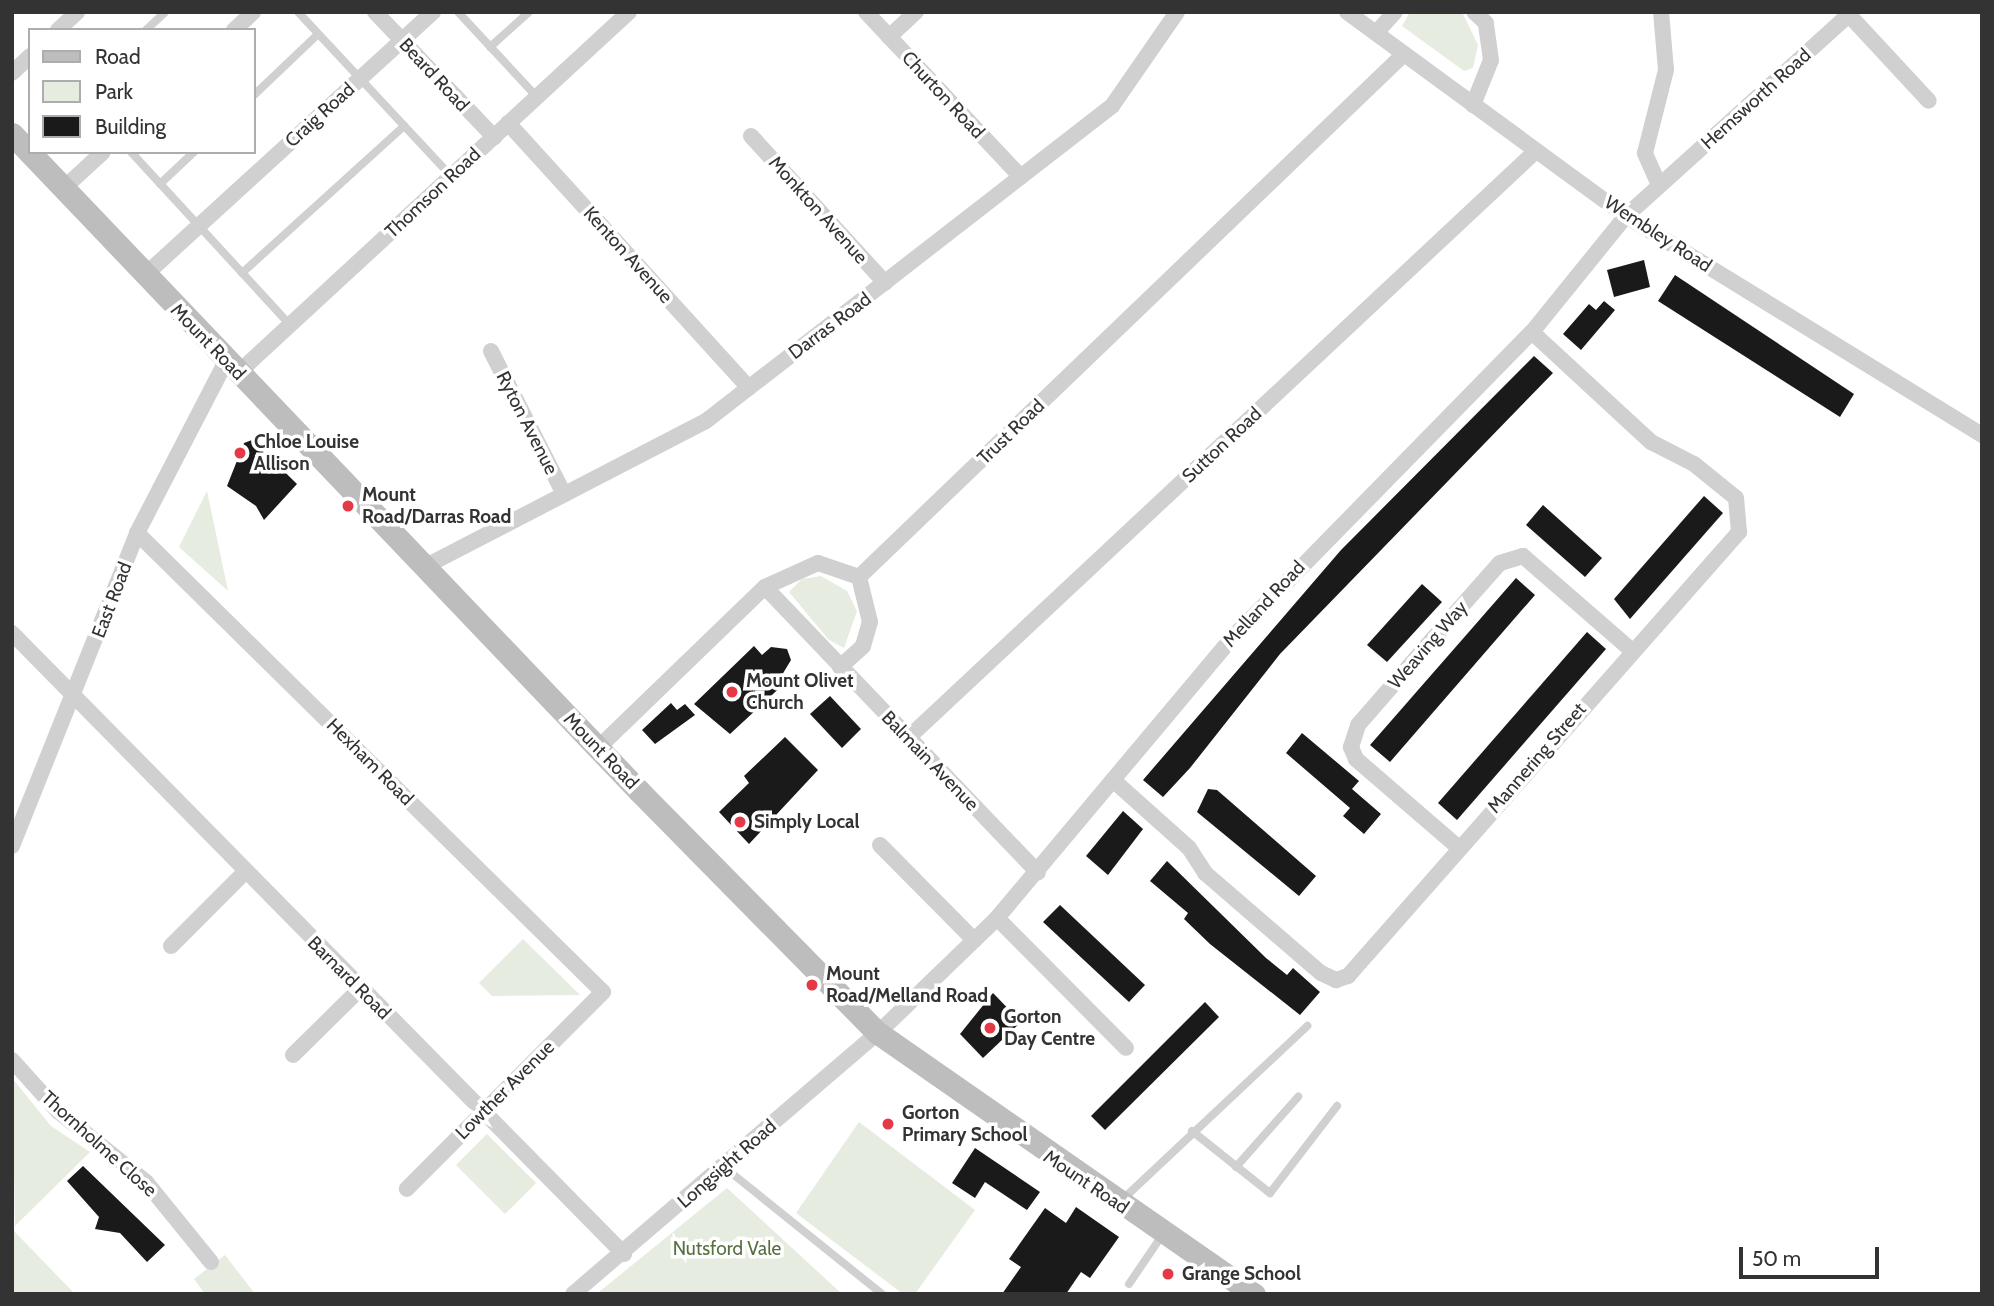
<!DOCTYPE html>
<html>
<head>
<meta charset="utf-8">
<style>
  body { margin:0 }
  #map { position:relative; width:1994px; height:1306px; overflow:hidden; background:#fff; font-family:Cabin,sans-serif }
  div>[style] { position:absolute }
  .green>* { inset:0; background:#e6ecdf }
  .building>* { inset:0; background:#1a1a1a }
  .lane>* { height:8px; margin:-4px; padding:0 4px; transform-origin:4px; border-radius:4px; background:#d0d0d0 }
  .street>* { height:16px; margin:-8px; padding:0 8px; transform-origin:8px; border-radius:8px; background:#d0d0d0 }
  .secondary>* { height:23px; margin:-11.5px; padding:0 11.5px; transform-origin:11.5px; border-radius:11.5px; background:#bdbdbd }
  .dots>* { width:19px; height:19px; translate:-50% -50%; box-sizing:border-box; border:4px solid #fff; border-radius:50% }
  span { translate:-50% -50%; white-space:nowrap; text-align:center; line-height:1.15; -webkit-text-stroke:7px #fff; paint-order:stroke }
  .street-label { font-size:19px; color:#333 }
  .poi-label { font-size:19px; color:#333; font-weight:700 }
  .left { translate:0 -50%; text-align:left }
  .park-label { font-size:19px; color:#56703f }
  .frame { position:absolute; inset:0; border:14px solid #333; pointer-events:none }
  .legend { position:absolute; left:28px; top:28px; width:228px; height:126px; box-sizing:border-box; background:#fff; border:2px solid #adadad; margin:0; padding:9px 12px; list-style:none; font-size:21px; color:#333 }
  .legend li { display:flex; align-items:center; gap:14px; height:35px }
  .legend b { width:35px; border:2px solid #adadad }
  .scale { position:absolute; left:1739px; top:1247px; width:140px; height:32px; box-sizing:border-box; border:4px solid #333; border-top:0; padding-left:9px; font-size:21px; line-height:24px; white-space:nowrap; color:#333; -webkit-text-stroke:5px #fff; paint-order:stroke }
</style>
</head>
<body>
<div id="map">
  <div class="green">
    <div style="clip-path:polygon(1410px 12px,1462px 12px,1478px 45px,1473px 68px,1464px 71px,1402px 26px)"></div>
    <div style="clip-path:polygon(207px 491px,228px 591px,179px 547px)"></div>
    <div style="clip-path:polygon(821px 576px,847px 591px,857px 611px,844px 648px,829px 640px,789px 592px,802px 579px)"></div>
    <div style="clip-path:polygon(523px 939px,580px 995px,492px 996px,479px 983px)"></div>
    <div style="clip-path:polygon(12px 1078px,51px 1126px,90px 1152px,15px 1226px)"></div>
    <div style="clip-path:polygon(859px 1122px,975px 1210px,915px 1294px,903px 1294px,796px 1213px)"></div>
    <div style="clip-path:polygon(487px 1134px,536px 1183px,505px 1214px,456px 1165px)"></div>
    <div style="clip-path:polygon(727px 1188px,842px 1294px,597px 1294px,599px 1292px)"></div>
    <div style="clip-path:polygon(12px 1229px,75px 1294px,12px 1294px)"></div>
    <div style="clip-path:polygon(225px 1255px,255px 1294px,205px 1294px,194px 1279px)"></div>
  </div>
  <div class="building">
    <div style="clip-path:polygon(1644px 260px,1650px 287px,1614px 297px,1607px 270px)"></div>
    <div style="clip-path:polygon(1675px 275px,1854px 394px,1840px 417px,1658px 301px)"></div>
    <div style="clip-path:polygon(1604px 301px,1615px 310px,1581px 350px,1563px 334px,1589px 304px,1596px 310px)"></div>
    <div style="clip-path:polygon(1534px 356px,1553px 373px,1280px 654px,1190px 768px,1163px 797px,1143px 780px,1341px 550px)"></div>
    <div style="clip-path:polygon(252px 440px,297px 484px,264px 520px,256px 506px,227px 486px,244px 443px)"></div>
    <div style="clip-path:polygon(1704px 496px,1723px 513px,1630px 619px,1614px 599px)"></div>
    <div style="clip-path:polygon(1543px 505px,1602px 558px,1585px 577px,1526px 525px)"></div>
    <div style="clip-path:polygon(1516px 578px,1535px 595px,1390px 762px,1370px 745px)"></div>
    <div style="clip-path:polygon(1422px 584px,1442px 602px,1387px 662px,1367px 645px)"></div>
    <div style="clip-path:polygon(1587px 632px,1606px 649px,1457px 820px,1438px 803px)"></div>
    <div style="clip-path:polygon(754px 646px,762px 655px,771px 647px,787px 649px,791px 660px,782px 675px,787px 681px,730px 734px,694px 704px)"></div>
    <div style="clip-path:polygon(830px 696px,861px 729px,842px 748px,810px 714px)"></div>
    <div style="clip-path:polygon(671px 703px,677px 710px,685px 704px,695px 715px,655px 744px,642px 730px)"></div>
    <div style="clip-path:polygon(1302px 733px,1359px 781px,1352px 789px,1381px 814px,1364px 834px,1343px 816px,1350px 808px,1286px 753px)"></div>
    <div style="clip-path:polygon(785px 737px,818px 770px,749px 844px,719px 812px,749px 783px,744px 776px)"></div>
    <div style="clip-path:polygon(1208px 789px,1217px 790px,1316px 876px,1299px 896px,1197px 812px)"></div>
    <div style="clip-path:polygon(1123px 811px,1143px 829px,1108px 875px,1086px 856px)"></div>
    <div style="clip-path:polygon(1167px 861px,1266px 958px,1287px 975px,1293px 968px,1320px 992px,1300px 1015px,1210px 944px,1184px 919px,1188px 913px,1150px 881px)"></div>
    <div style="clip-path:polygon(1060px 905px,1145px 985px,1129px 1002px,1043px 922px)"></div>
    <div style="clip-path:polygon(993px 993px,1021px 1022px,983px 1058px,960px 1034px)"></div>
    <div style="clip-path:polygon(1205px 1002px,1219px 1017px,1105px 1130px,1091px 1116px)"></div>
    <div style="clip-path:polygon(975px 1148px,1040px 1192px,1027px 1210px,985px 1182px,975px 1198px,952px 1183px)"></div>
    <div style="clip-path:polygon(83px 1166px,165px 1245px,147px 1262px,120px 1233px,95px 1229px,99px 1217px,67px 1181px)"></div>
    <div style="clip-path:polygon(1076px 1207px,1119px 1237px,1090px 1278px,1081px 1272px,1066px 1294px,1002px 1294px,1021px 1267px,1009px 1259px,1045px 1208px,1066px 1223px)"></div>
  </div>
  <div class="lane">
    <div style="left:298px;top:12px;width:224px;rotate:47deg"></div>
    <div style="left:458px;top:12px;width:116px;rotate:47.1deg"></div>
    <div style="left:146px;top:30px;width:26px;rotate:-43deg"></div>
    <div style="left:490px;top:47px;width:52px;rotate:-41.9deg"></div>
    <div style="left:254px;top:95px;width:88px;rotate:-43.6deg"></div>
    <div style="left:131px;top:152px;width:235px;rotate:47.4deg"></div>
    <div style="left:160px;top:184px;width:47px;rotate:-43.3deg"></div>
    <div style="left:242px;top:273px;width:219px;rotate:-42.2deg"></div>
    <div style="left:1192px;top:1131px;width:100px;rotate:38.5deg"></div>
    <div style="left:1270px;top:1193px;width:110px;rotate:-52.4deg"></div>
    <div style="left:724px;top:1167px;width:203px;rotate:38.8deg"></div>
    <div style="left:1236px;top:1167px;width:94px;rotate:-48.5deg"></div>
    <div style="left:1123px;top:1199px;width:253px;rotate:-43.2deg"></div>
    <div style="left:1129px;top:1284px;width:60px;rotate:-55.8deg"></div>
  </div>
  <div class="street">
    <div style="left:375px;top:12px;width:173px;rotate:46.4deg"></div>
    <div style="left:866px;top:12px;width:226px;rotate:46.8deg"></div>
    <div style="left:1347px;top:12px;width:346px;rotate:36.2deg"></div>
    <div style="left:1626px;top:216px;width:418px;rotate:31.6deg"></div>
    <div style="left:1849px;top:15px;width:117px;rotate:47.1deg"></div>
    <div style="left:58px;top:30px;width:26px;rotate:-43deg"></div>
    <div style="left:234px;top:30px;width:26px;rotate:-43deg"></div>
    <div style="left:1376px;top:33px;width:28px;rotate:-48deg"></div>
    <div style="left:889px;top:37px;width:37px;rotate:-43deg"></div>
    <div style="left:12px;top:73px;width:25px;rotate:-43deg"></div>
    <div style="left:1473px;top:105px;width:48px;rotate:-68.2deg"></div>
    <div style="left:1491px;top:60px;width:37px;rotate:-98deg"></div>
    <div style="left:1486px;top:23px;width:16px;rotate:-137deg"></div>
    <div style="left:508px;top:123px;width:358px;rotate:47.7deg"></div>
    <div style="left:751px;top:136px;width:199px;rotate:47.6deg"></div>
    <div style="left:1659px;top:185px;width:35px;rotate:-114deg"></div>
    <div style="left:1645px;top:153px;width:86px;rotate:-75.8deg"></div>
    <div style="left:1666px;top:70px;width:58px;rotate:-94.9deg"></div>
    <div style="left:63px;top:189px;width:54px;rotate:-42.8deg"></div>
    <div style="left:145px;top:275px;width:390px;rotate:-42.4deg"></div>
    <div style="left:491px;top:351px;width:161px;rotate:63deg"></div>
    <div style="left:238px;top:373px;width:532px;rotate:-42.72deg"></div>
    <div style="left:137px;top:533px;width:654px;rotate:44.57deg"></div>
    <div style="left:603px;top:992px;width:278px;rotate:134.9deg"></div>
    <div style="left:426px;top:566px;width:315px;rotate:-27.4deg"></div>
    <div style="left:706px;top:421px;width:514px;rotate:-37.81deg"></div>
    <div style="left:1112px;top:106px;width:114px;rotate:-55.3deg"></div>
    <div style="left:765px;top:587px;width:395px;rotate:46.3deg"></div>
    <div style="left:12px;top:633px;width:872px;rotate:45.42deg"></div>
    <div style="left:840px;top:667px;width:31px;rotate:-42deg"></div>
    <div style="left:863px;top:646px;width:25px;rotate:-74deg"></div>
    <div style="left:870px;top:622px;width:46px;rotate:-103.7deg"></div>
    <div style="left:908px;top:738px;width:860px;rotate:-43.07deg"></div>
    <div style="left:597px;top:749px;width:233px;rotate:-44deg"></div>
    <div style="left:765px;top:587px;width:58px;rotate:-24.4deg"></div>
    <div style="left:818px;top:563px;width:43px;rotate:18.9deg"></div>
    <div style="left:859px;top:577px;width:755px;rotate:-43.82deg"></div>
    <div style="left:1113px;top:780px;width:102px;rotate:41.8deg"></div>
    <div style="left:1189px;top:848px;width:30px;rotate:57deg"></div>
    <div style="left:1205px;top:873px;width:153px;rotate:40.8deg"></div>
    <div style="left:1321px;top:973px;width:17px;rotate:25deg"></div>
    <div style="left:1336px;top:980px;width:13px;rotate:-18deg"></div>
    <div style="left:1348px;top:976px;width:592px;rotate:-48.63deg"></div>
    <div style="left:1739px;top:532px;width:34px;rotate:-95deg"></div>
    <div style="left:1736px;top:498px;width:54px;rotate:-141deg"></div>
    <div style="left:1694px;top:464px;width:48px;rotate:-152.9deg"></div>
    <div style="left:1651px;top:442px;width:162px;rotate:-137.3deg"></div>
    <div style="left:880px;top:845px;width:134px;rotate:45.3deg"></div>
    <div style="left:12px;top:846px;width:337px;rotate:-68.2deg"></div>
    <div style="left:137px;top:533px;width:194px;rotate:-62.6deg"></div>
    <div style="left:1459px;top:848px;width:136px;rotate:-139.2deg"></div>
    <div style="left:1356px;top:759px;width:13px;rotate:-113deg"></div>
    <div style="left:1351px;top:747px;width:23px;rotate:-72deg"></div>
    <div style="left:1358px;top:725px;width:131px;rotate:-49deg"></div>
    <div style="left:1444px;top:626px;width:84px;rotate:-48.4deg"></div>
    <div style="left:1500px;top:563px;width:24px;rotate:-17deg"></div>
    <div style="left:1523px;top:556px;width:143px;rotate:41deg"></div>
    <div style="left:997px;top:918px;width:183px;rotate:45.2deg"></div>
    <div style="left:171px;top:946px;width:103px;rotate:-45deg"></div>
    <div style="left:293px;top:1055px;width:94px;rotate:-44.6deg"></div>
    <div style="left:12px;top:1060px;width:69px;rotate:48deg"></div>
    <div style="left:58px;top:1111px;width:113px;rotate:38.9deg"></div>
    <div style="left:146px;top:1182px;width:103px;rotate:50.9deg"></div>
    <div style="left:573px;top:1294px;width:401px;rotate:-40.6deg"></div>
    <div style="left:878px;top:1033px;width:165px;rotate:-44deg"></div>
    <div style="left:997px;top:918px;width:364px;rotate:-50deg"></div>
    <div style="left:1231px;top:639px;width:430px;rotate:-45.6deg"></div>
    <div style="left:1532px;top:332px;width:149px;rotate:-51deg"></div>
    <div style="left:1626px;top:216px;width:304px;rotate:-42.1deg"></div>
  </div>
  <div class="secondary">
    <div style="left:12px;top:134px;width:908px;rotate:46.34deg"></div>
    <div style="left:639px;top:791px;width:340px;rotate:45.4deg"></div>
    <div style="left:878px;top:1033px;width:458px;rotate:34.8deg"></div>
  </div>
  <div class="dots">
    <div style="left:240px;top:453px;background:#e63946"></div>
    <div style="left:348px;top:506px;background:#e63946"></div>
    <div style="left:732px;top:692px;background:#e63946"></div>
    <div style="left:740px;top:822px;background:#e63946"></div>
    <div style="left:812px;top:985px;background:#e63946"></div>
    <div style="left:990px;top:1028px;background:#e63946"></div>
    <div style="left:888px;top:1124px;background:#e63946"></div>
    <div style="left:1168px;top:1274px;background:#e63946"></div>
  </div>
  <div class="street-label">
    <span style="left:434px;top:75px;rotate:47deg">Beard Road</span>
    <span style="left:943px;top:95px;rotate:47deg">Churton Road</span>
    <span style="left:1756px;top:99px;rotate:-42deg">Hemsworth Road</span>
    <span style="left:320px;top:115px;rotate:-42deg">Craig Road</span>
    <span style="left:433px;top:193px;rotate:-43deg">Thomson Road</span>
    <span style="left:818px;top:210px;rotate:48deg">Monkton Avenue</span>
    <span style="left:1658px;top:234px;rotate:33deg">Wembley Road</span>
    <span style="left:628px;top:255px;rotate:48deg">Kenton Avenue</span>
    <span style="left:830px;top:326px;rotate:-37deg">Darras Road</span>
    <span style="left:208px;top:342px;rotate:46deg">Mount Road</span>
    <span style="left:527px;top:423px;rotate:63deg">Ryton Avenue</span>
    <span style="left:1011px;top:432px;rotate:-44deg">Trust Road</span>
    <span style="left:1222px;top:445px;rotate:-43deg">Sutton Road</span>
    <span style="left:112px;top:600px;rotate:-69deg">East Road</span>
    <span style="left:1264px;top:604px;rotate:-47deg">Melland Road</span>
    <span style="left:1428px;top:645px;rotate:-49deg">Weaving Way</span>
    <span style="left:601px;top:751px;rotate:46deg">Mount Road</span>
    <span style="left:1537px;top:758px;rotate:-49deg">Mannering Street</span>
    <span style="left:930px;top:761px;rotate:46deg">Balmain Avenue</span>
    <span style="left:370px;top:762px;rotate:45deg">Hexham Road</span>
    <span style="left:349px;top:978px;rotate:45deg">Barnard Road</span>
    <span style="left:505px;top:1090px;rotate:-45deg">Lowther Avenue</span>
    <span style="left:99px;top:1144px;rotate:42deg">Thornholme Close</span>
    <span style="left:727px;top:1164px;rotate:-41deg">Longsight Road</span>
    <span style="left:1086px;top:1182px;rotate:34deg">Mount Road</span>
  </div>
  <div class="poi-label">
    <span class="left" style="left:254px;top:453px">Chloe Louise<br>Allison</span>
    <span class="left" style="left:362px;top:506px">Mount<br>Road/Darras Road</span>
    <span class="left" style="left:746px;top:692px">Mount Olivet<br>Church</span>
    <span class="left" style="left:754px;top:822px">Simply Local</span>
    <span class="left" style="left:826px;top:985px">Mount<br>Road/Melland Road</span>
    <span class="left" style="left:1004px;top:1028px">Gorton<br>Day Centre</span>
    <span class="left" style="left:902px;top:1124px">Gorton<br>Primary School</span>
    <span class="left" style="left:1182px;top:1274px">Grange School</span>
  </div>
  <div class="park-label">
    <span style="left:727px;top:1249px">Nutsford Vale</span>
  </div>
  <div class="frame"></div>
  <ul class="legend">
  <li><b style="height:9px;background:#bdbdbd"></b>Road</li>
  <li><b style="height:19px;background:#e6ecdf"></b>Park</li>
  <li><b style="height:19px;background:#1a1a1a"></b>Building</li>
  </ul>
  <div class="scale">50 m</div>
</div>
</body>
</html>
